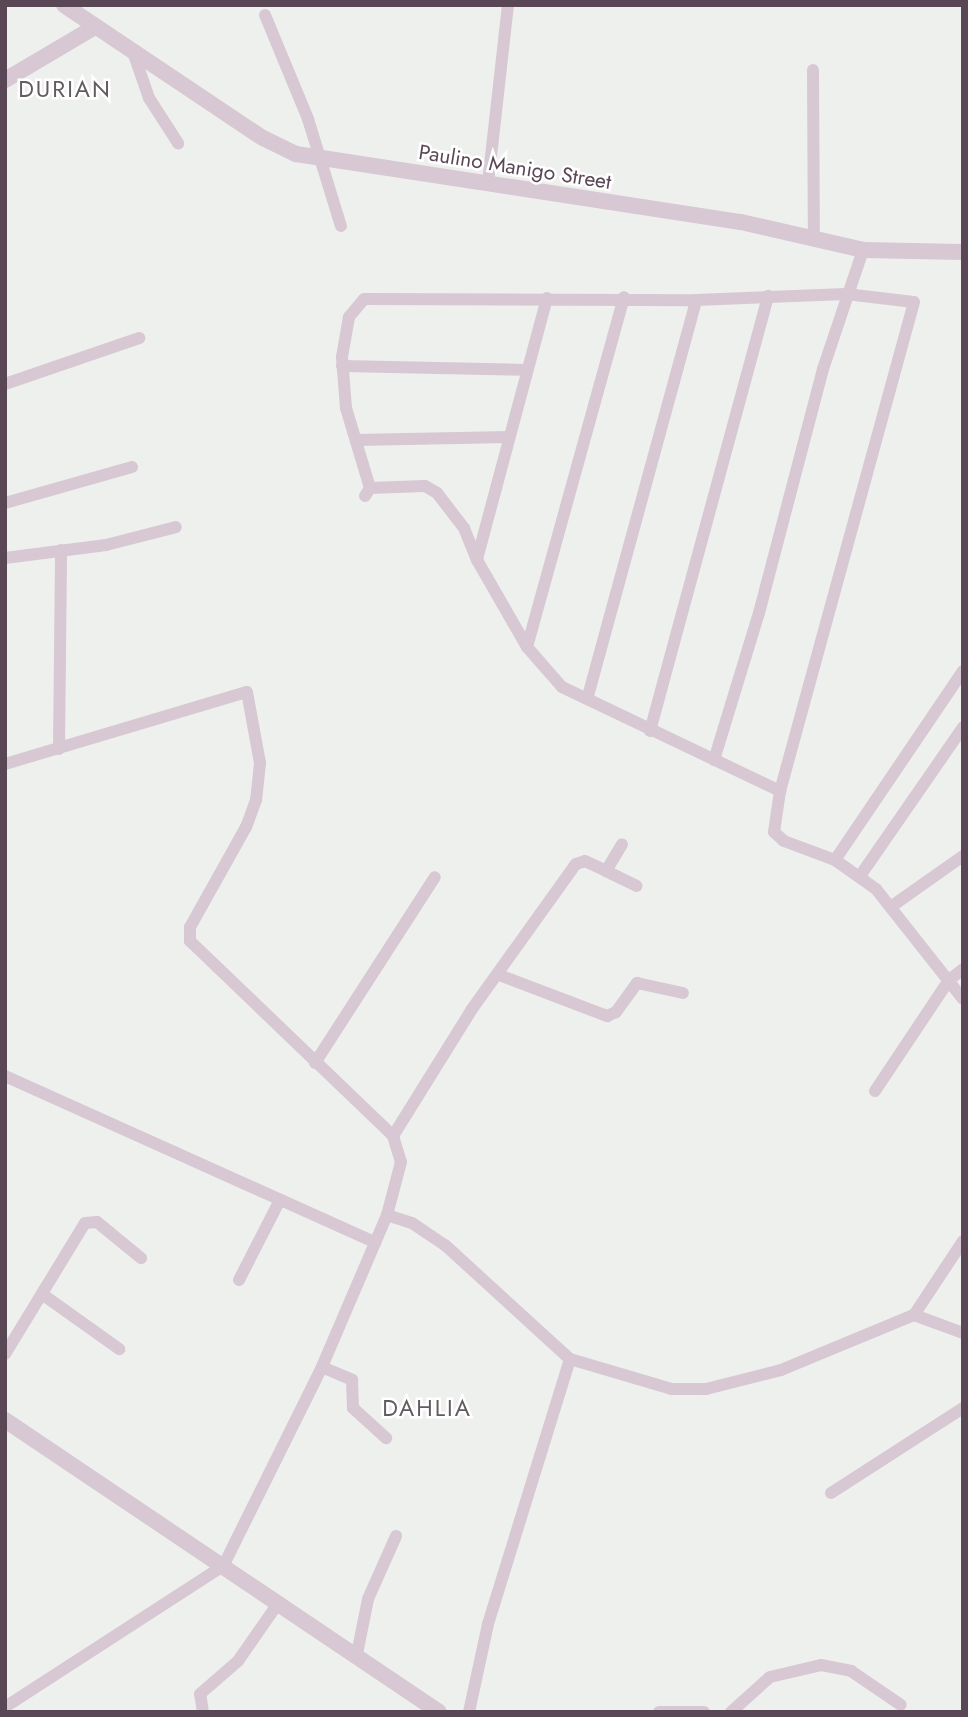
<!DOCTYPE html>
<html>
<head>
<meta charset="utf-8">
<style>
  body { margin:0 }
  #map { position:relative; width:968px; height:1717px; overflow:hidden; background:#eef0ee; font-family:Jost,sans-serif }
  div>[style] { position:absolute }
  .minor>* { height:12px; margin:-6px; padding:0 6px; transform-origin:6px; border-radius:6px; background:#d7c8d3 }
  .tertiary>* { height:16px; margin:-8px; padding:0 8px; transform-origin:8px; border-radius:8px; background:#d7c8d3 }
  span { translate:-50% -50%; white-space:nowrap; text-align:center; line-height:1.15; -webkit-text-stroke:5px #fff; paint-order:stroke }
  .street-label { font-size:21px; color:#5a4755 }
  .neighbourhood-label { font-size:23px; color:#625b60; letter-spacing:2px }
  .frame { position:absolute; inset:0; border:7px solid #5a4755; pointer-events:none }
</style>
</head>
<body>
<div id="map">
  <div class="minor">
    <div style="left:265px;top:15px;width:113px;rotate:67.5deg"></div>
    <div style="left:308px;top:119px;width:112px;rotate:72.9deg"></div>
    <div style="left:133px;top:52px;width:49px;rotate:70.8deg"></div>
    <div style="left:149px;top:98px;width:54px;rotate:57.2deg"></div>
    <div style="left:813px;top:70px;width:169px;rotate:89.7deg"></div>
    <div style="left:488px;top:183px;width:179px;rotate:-83.6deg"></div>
    <div style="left:547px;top:298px;width:271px;rotate:105deg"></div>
    <div style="left:477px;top:560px;width:100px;rotate:60.1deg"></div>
    <div style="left:527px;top:647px;width:53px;rotate:48.8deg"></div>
    <div style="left:562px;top:687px;width:242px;rotate:25.5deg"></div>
    <div style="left:342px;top:366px;width:185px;rotate:1.2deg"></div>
    <div style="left:5px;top:384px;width:142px;rotate:-18.9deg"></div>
    <div style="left:356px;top:440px;width:153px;rotate:-1.1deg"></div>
    <div style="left:370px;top:488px;width:84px;rotate:-106.7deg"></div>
    <div style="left:346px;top:408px;width:51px;rotate:-94.5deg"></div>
    <div style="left:342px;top:357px;width:41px;rotate:-80.1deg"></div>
    <div style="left:349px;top:317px;width:23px;rotate:-50deg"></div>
    <div style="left:364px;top:299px;width:332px;rotate:0.2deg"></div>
    <div style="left:696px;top:300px;width:150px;rotate:-2.3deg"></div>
    <div style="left:846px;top:294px;width:68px;rotate:6.7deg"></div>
    <div style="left:914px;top:302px;width:507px;rotate:105.32deg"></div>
    <div style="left:780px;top:791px;width:41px;rotate:98.3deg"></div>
    <div style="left:774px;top:832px;width:13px;rotate:42deg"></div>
    <div style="left:784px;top:841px;width:54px;rotate:20.4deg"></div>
    <div style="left:835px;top:860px;width:50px;rotate:35.3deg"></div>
    <div style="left:876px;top:889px;width:140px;rotate:51.7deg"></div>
    <div style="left:365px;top:496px;width:9px;rotate:-58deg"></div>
    <div style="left:370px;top:488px;width:55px;rotate:-2.1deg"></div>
    <div style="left:425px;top:486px;width:14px;rotate:30deg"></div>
    <div style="left:437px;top:493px;width:44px;rotate:52.4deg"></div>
    <div style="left:464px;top:528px;width:35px;rotate:68deg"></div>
    <div style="left:5px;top:503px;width:132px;rotate:-15.8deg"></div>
    <div style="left:5px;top:558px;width:102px;rotate:-7.3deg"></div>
    <div style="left:106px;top:545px;width:72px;rotate:-14.4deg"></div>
    <div style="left:527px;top:647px;width:363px;rotate:-74.5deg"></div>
    <div style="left:588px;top:696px;width:410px;rotate:-74.7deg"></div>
    <div style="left:650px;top:731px;width:451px;rotate:-74.8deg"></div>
    <div style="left:59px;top:749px;width:199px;rotate:-89.4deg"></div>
    <div style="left:714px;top:760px;width:154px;rotate:-73deg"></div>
    <div style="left:759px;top:613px;width:252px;rotate:-75.3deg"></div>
    <div style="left:823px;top:369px;width:126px;rotate:-71.4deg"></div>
    <div style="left:5px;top:764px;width:252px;rotate:-16.6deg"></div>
    <div style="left:247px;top:692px;width:72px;rotate:79.6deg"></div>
    <div style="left:260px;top:763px;width:37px;rotate:96deg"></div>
    <div style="left:256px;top:800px;width:29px;rotate:110deg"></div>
    <div style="left:246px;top:827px;width:115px;rotate:119.2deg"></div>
    <div style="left:190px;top:927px;width:14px;rotate:90deg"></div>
    <div style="left:190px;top:941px;width:281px;rotate:43.8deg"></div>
    <div style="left:393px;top:1136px;width:27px;rotate:73deg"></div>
    <div style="left:401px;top:1162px;width:55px;rotate:104.8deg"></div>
    <div style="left:387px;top:1215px;width:165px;rotate:113.2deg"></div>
    <div style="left:322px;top:1367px;width:222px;rotate:116.4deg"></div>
    <div style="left:223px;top:1566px;width:260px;rotate:147.1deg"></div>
    <div style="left:835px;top:860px;width:228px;rotate:-55.9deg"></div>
    <div style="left:606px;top:871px;width:34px;rotate:26deg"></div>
    <div style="left:860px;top:876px;width:181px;rotate:-55.3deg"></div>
    <div style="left:892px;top:906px;width:87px;rotate:-35.2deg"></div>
    <div style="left:499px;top:975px;width:116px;rotate:20.8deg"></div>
    <div style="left:607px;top:1016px;width:10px;rotate:-24deg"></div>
    <div style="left:616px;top:1012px;width:36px;rotate:-54deg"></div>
    <div style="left:637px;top:983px;width:47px;rotate:12.3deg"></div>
    <div style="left:315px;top:1063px;width:221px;rotate:-57.2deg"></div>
    <div style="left:5px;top:1076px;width:406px;rotate:24.2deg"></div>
    <div style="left:875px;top:1091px;width:133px;rotate:-56.3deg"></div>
    <div style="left:949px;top:980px;width:18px;rotate:-38deg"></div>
    <div style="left:393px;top:1136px;width:150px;rotate:-58.1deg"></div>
    <div style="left:472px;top:1009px;width:178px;rotate:-54.4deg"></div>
    <div style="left:576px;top:864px;width:9px;rotate:-18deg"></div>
    <div style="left:585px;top:861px;width:23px;rotate:25deg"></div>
    <div style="left:606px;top:871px;width:31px;rotate:-59deg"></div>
    <div style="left:387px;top:1215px;width:26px;rotate:18deg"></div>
    <div style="left:412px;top:1223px;width:40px;rotate:34deg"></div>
    <div style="left:445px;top:1245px;width:169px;rotate:42.4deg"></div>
    <div style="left:239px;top:1280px;width:90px;rotate:-62.9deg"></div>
    <div style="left:42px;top:1294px;width:95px;rotate:35.5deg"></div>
    <div style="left:914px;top:1315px;width:52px;rotate:20.2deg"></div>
    <div style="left:5px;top:1354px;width:153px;rotate:-58.6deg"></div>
    <div style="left:85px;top:1223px;width:12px;rotate:-5deg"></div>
    <div style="left:97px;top:1222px;width:57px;rotate:39.3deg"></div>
    <div style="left:322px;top:1367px;width:33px;rotate:23deg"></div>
    <div style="left:352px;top:1380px;width:28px;rotate:88deg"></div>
    <div style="left:353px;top:1408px;width:45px;rotate:42.3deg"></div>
    <div style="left:831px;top:1493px;width:157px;rotate:-32.8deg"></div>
    <div style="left:357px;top:1654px;width:56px;rotate:-78.7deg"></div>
    <div style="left:368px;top:1599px;width:69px;rotate:-66deg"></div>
    <div style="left:203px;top:1712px;width:18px;rotate:-99deg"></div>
    <div style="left:200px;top:1694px;width:50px;rotate:-41deg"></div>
    <div style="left:238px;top:1661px;width:72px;rotate:-55.2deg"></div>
    <div style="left:469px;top:1712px;width:90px;rotate:-77.8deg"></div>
    <div style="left:488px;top:1624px;width:277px;rotate:-72.8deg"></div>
    <div style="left:570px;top:1359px;width:106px;rotate:16.4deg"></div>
    <div style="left:672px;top:1389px;width:34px"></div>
    <div style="left:706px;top:1389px;width:77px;rotate:-14.2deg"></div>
    <div style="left:781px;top:1370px;width:144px;rotate:-22.5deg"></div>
    <div style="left:914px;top:1315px;width:89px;rotate:-56.5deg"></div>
    <div style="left:659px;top:1712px;width:45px"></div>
    <div style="left:731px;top:1712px;width:52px;rotate:-41.9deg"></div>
    <div style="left:770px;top:1677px;width:52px;rotate:-13.2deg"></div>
    <div style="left:821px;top:1665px;width:31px;rotate:11deg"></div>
    <div style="left:851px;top:1671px;width:60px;rotate:34.2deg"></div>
  </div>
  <div class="tertiary">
    <div style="left:64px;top:5px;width:239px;rotate:33.8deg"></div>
    <div style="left:263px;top:138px;width:37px;rotate:26deg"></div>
    <div style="left:296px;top:154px;width:450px;rotate:8.7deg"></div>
    <div style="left:741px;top:222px;width:125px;rotate:12.9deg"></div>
    <div style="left:863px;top:250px;width:100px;rotate:1.1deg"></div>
    <div style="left:5px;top:80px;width:104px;rotate:-30.5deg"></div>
    <div style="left:5px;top:1420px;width:523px;rotate:33.93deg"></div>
  </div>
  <div class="street-label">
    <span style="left:515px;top:167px;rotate:9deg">Paulino Manigo Street</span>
  </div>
  <div class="neighbourhood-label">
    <span style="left:65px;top:89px">DURIAN</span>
    <span style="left:427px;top:1408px">DAHLIA</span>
  </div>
  <div class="frame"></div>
</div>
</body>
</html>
